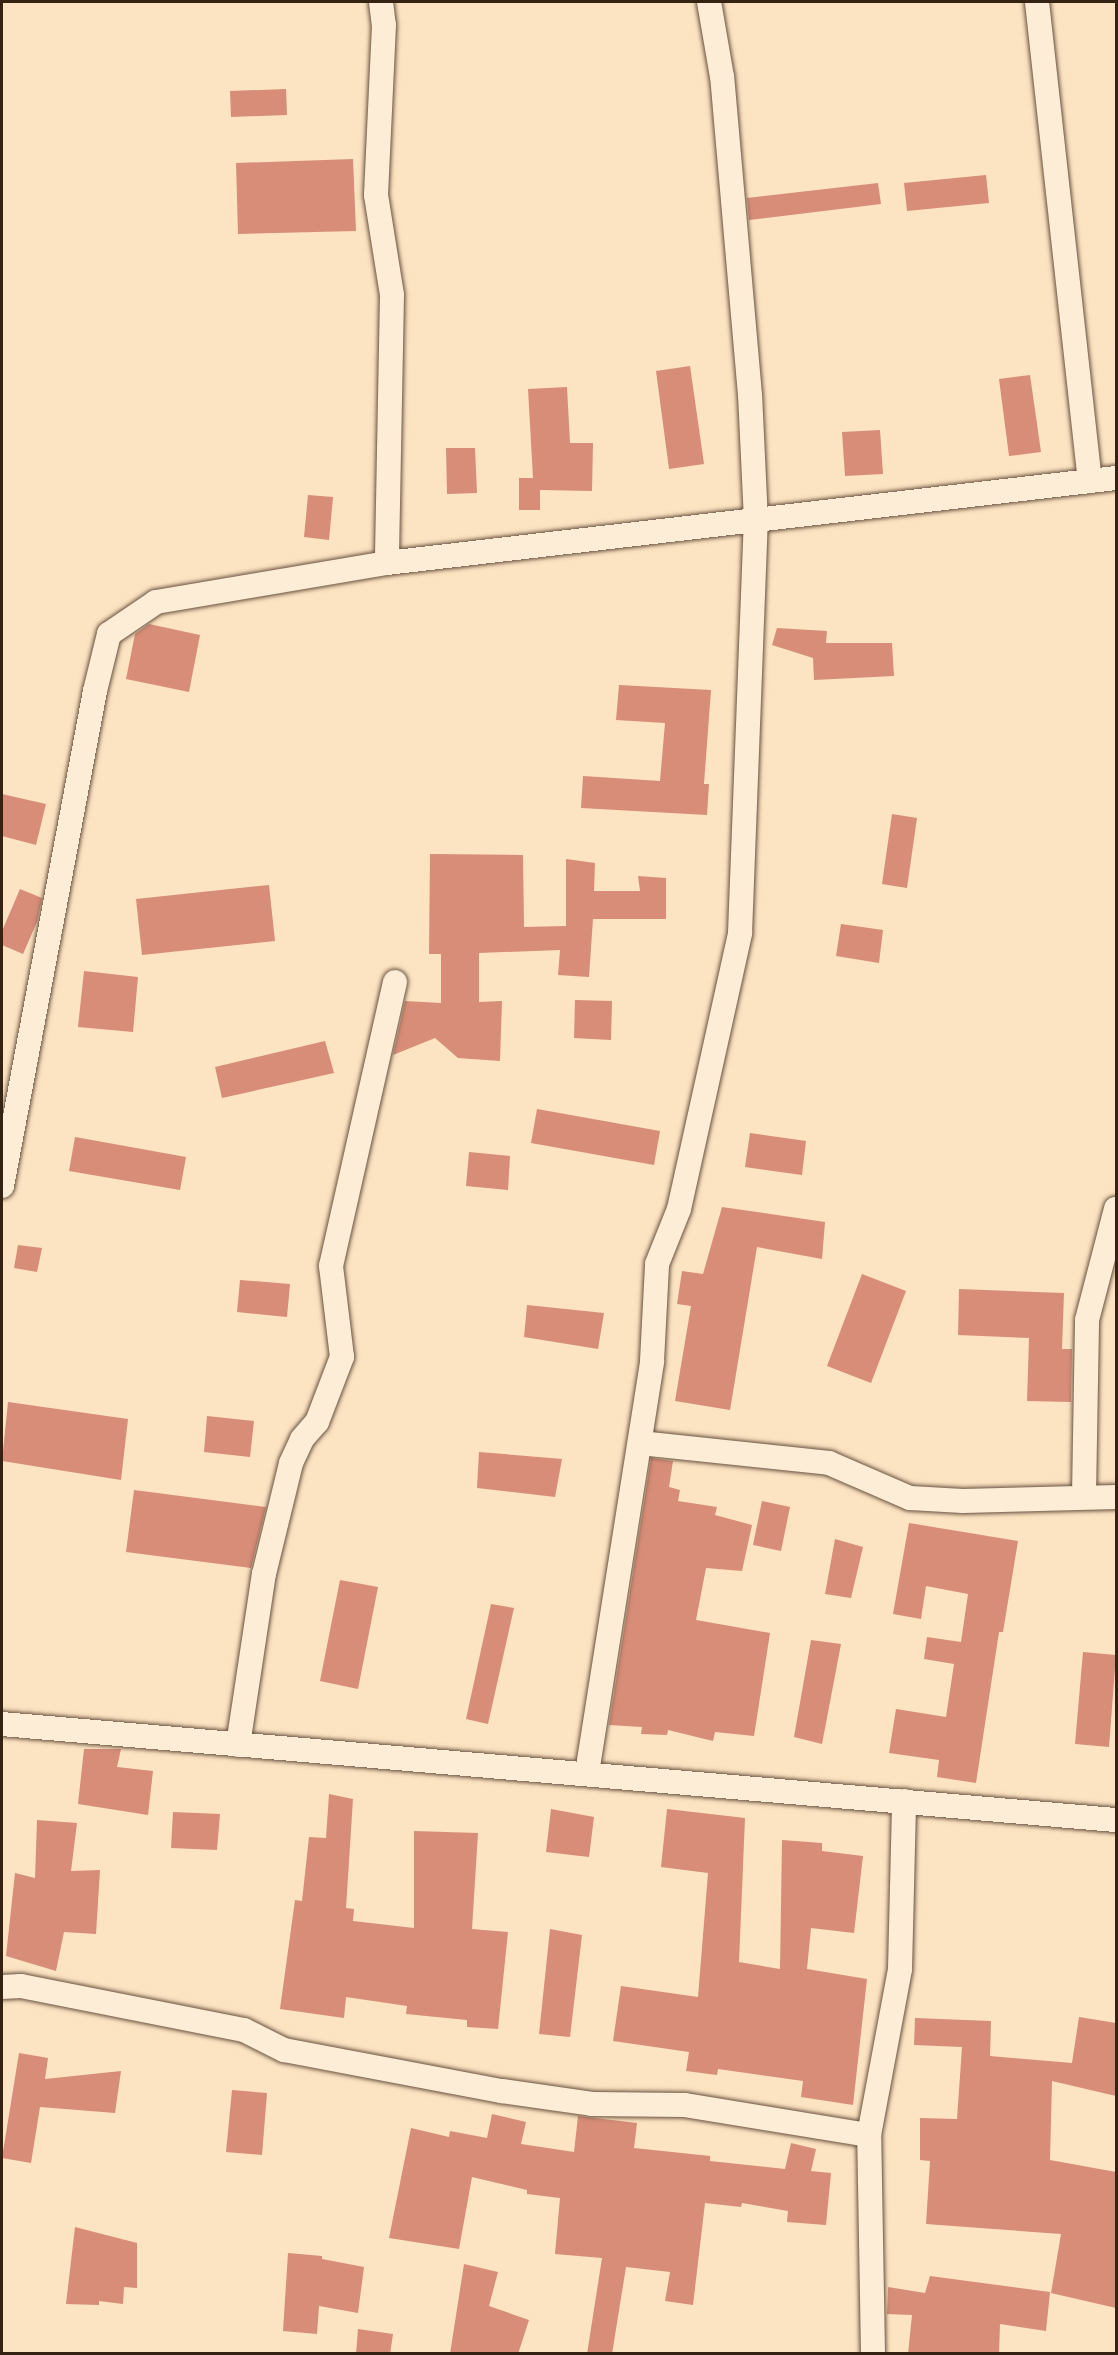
<!DOCTYPE html>
<html>
<head>
<meta charset="utf-8">
<style>
  body { margin:0 }
  #map { position:relative; width:1118px; height:2355px; overflow:hidden; background:#fce3c2; font-family:"Old Standard TT",serif }
  div>[style] { position:absolute }
  .building>* { inset:0; background:#d78d78 }
  .roads { filter:drop-shadow(0 0 2px #68523f) drop-shadow(0 0 2px #68523f) }
  .street>* { height:24px; margin:-12px; padding:0 12px; transform-origin:12px; border-radius:12px; background:#fdedd7 }
  span { translate:-50% -50%; white-space:nowrap; text-align:center; line-height:1.15; -webkit-text-stroke:6px #fdedd7; paint-order:stroke }
  .frame { position:absolute; inset:0; border:3px solid #362213; pointer-events:none }
</style>
</head>
<body>
<div id="map">
  <div class="building">
    <div style="clip-path:polygon(286px 89px,287px 115px,231px 117px,230px 91px)"></div>
    <div style="clip-path:polygon(353px 159px,356px 231px,238px 234px,236px 163px)"></div>
    <div style="clip-path:polygon(986px 175px,989px 203px,907px 211px,904px 183px)"></div>
    <div style="clip-path:polygon(878px 183px,881px 204px,749px 220px,747px 198px)"></div>
    <div style="clip-path:polygon(690px 366px,704px 464px,669px 469px,656px 371px)"></div>
    <div style="clip-path:polygon(1030px 375px,1041px 452px,1009px 456px,999px 379px)"></div>
    <div style="clip-path:polygon(567px 387px,570px 443px,593px 443px,592px 491px,540px 490px,540px 510px,519px 510px,519px 478px,533px 478px,528px 389px)"></div>
    <div style="clip-path:polygon(880px 430px,883px 474px,845px 476px,842px 432px)"></div>
    <div style="clip-path:polygon(446px 448px,475px 448px,477px 493px,447px 494px)"></div>
    <div style="clip-path:polygon(308px 495px,333px 497px,329px 540px,304px 537px)"></div>
    <div style="clip-path:polygon(149px 624px,200px 635px,189px 692px,126px 679px,135px 634px)"></div>
    <div style="clip-path:polygon(777px 628px,827px 631px,826px 643px,892px 643px,894px 676px,814px 680px,813px 658px,772px 645px)"></div>
    <div style="clip-path:polygon(619px 685px,711px 690px,704px 784px,709px 784px,707px 815px,581px 808px,583px 776px,660px 781px,665px 723px,616px 720px)"></div>
    <div style="clip-path:polygon(2px 794px,46px 804px,36px 845px,2px 836px)"></div>
    <div style="clip-path:polygon(892px 814px,917px 818px,907px 888px,882px 884px)"></div>
    <div style="clip-path:polygon(430px 854px,523px 855px,524px 927px,566px 926px,566px 859px,595px 863px,594px 891px,640px 891px,638px 876px,666px 878px,666px 919px,593px 919px,589px 977px,558px 975px,560px 950px,479px 953px,479px 1002px,502px 1001px,500px 1061px,458px 1058px,435px 1038px,393px 1055px,405px 1001px,441px 1003px,441px 954px,429px 954px)"></div>
    <div style="clip-path:polygon(269px 885px,275px 941px,142px 955px,136px 899px)"></div>
    <div style="clip-path:polygon(20px 889px,42px 898px,37px 922px,23px 954px,2px 945px,2px 931px)"></div>
    <div style="clip-path:polygon(841px 924px,883px 930px,879px 963px,836px 956px)"></div>
    <div style="clip-path:polygon(84px 971px,138px 977px,133px 1032px,78px 1027px)"></div>
    <div style="clip-path:polygon(575px 1000px,612px 1001px,611px 1040px,574px 1038px)"></div>
    <div style="clip-path:polygon(325px 1041px,334px 1073px,222px 1098px,215px 1067px)"></div>
    <div style="clip-path:polygon(537px 1109px,660px 1131px,654px 1165px,531px 1143px)"></div>
    <div style="clip-path:polygon(750px 1133px,806px 1141px,802px 1175px,745px 1167px)"></div>
    <div style="clip-path:polygon(75px 1137px,186px 1157px,180px 1190px,69px 1171px)"></div>
    <div style="clip-path:polygon(469px 1152px,510px 1156px,508px 1190px,466px 1186px)"></div>
    <div style="clip-path:polygon(722px 1207px,825px 1222px,822px 1259px,757px 1247px,730px 1410px,675px 1401px,691px 1306px,677px 1304px,682px 1271px,703px 1274px)"></div>
    <div style="clip-path:polygon(18px 1245px,42px 1248px,37px 1272px,14px 1268px)"></div>
    <div style="clip-path:polygon(862px 1274px,906px 1291px,871px 1383px,827px 1366px)"></div>
    <div style="clip-path:polygon(240px 1280px,290px 1284px,287px 1317px,237px 1312px)"></div>
    <div style="clip-path:polygon(959px 1289px,1064px 1293px,1062px 1349px,1072px 1349px,1071px 1402px,1027px 1401px,1029px 1338px,958px 1335px)"></div>
    <div style="clip-path:polygon(527px 1305px,604px 1313px,598px 1349px,524px 1337px)"></div>
    <div style="clip-path:polygon(8px 1402px,128px 1419px,121px 1480px,2px 1461px)"></div>
    <div style="clip-path:polygon(207px 1416px,254px 1421px,250px 1457px,204px 1452px)"></div>
    <div style="clip-path:polygon(479px 1452px,562px 1459px,555px 1497px,477px 1488px)"></div>
    <div style="clip-path:polygon(651px 1458px,673px 1461px,669px 1487px,680px 1490px,678px 1501px,717px 1507px,715px 1515px,752px 1525px,742px 1571px,706px 1568px,696px 1620px,770px 1633px,754px 1736px,715px 1732px,713px 1741px,668px 1730px,667px 1735px,641px 1734px,642px 1727px,609px 1725px)"></div>
    <div style="clip-path:polygon(134px 1490px,266px 1507px,251px 1568px,126px 1552px)"></div>
    <div style="clip-path:polygon(762px 1501px,790px 1507px,781px 1551px,753px 1545px)"></div>
    <div style="clip-path:polygon(909px 1523px,1018px 1541px,1003px 1632px,999px 1632px,976px 1783px,937px 1777px,939px 1760px,889px 1753px,896px 1709px,946px 1717px,954px 1664px,924px 1659px,927px 1637px,961px 1642px,968px 1594px,926px 1586px,921px 1619px,893px 1614px)"></div>
    <div style="clip-path:polygon(835px 1539px,863px 1547px,851px 1598px,825px 1594px)"></div>
    <div style="clip-path:polygon(340px 1580px,378px 1587px,358px 1689px,320px 1681px)"></div>
    <div style="clip-path:polygon(491px 1604px,514px 1608px,488px 1724px,466px 1719px)"></div>
    <div style="clip-path:polygon(811px 1640px,841px 1644px,822px 1744px,794px 1737px)"></div>
    <div style="clip-path:polygon(1083px 1652px,1116px 1655px,1109px 1747px,1075px 1744px)"></div>
    <div style="clip-path:polygon(84px 1749px,121px 1749px,117px 1767px,153px 1771px,148px 1815px,78px 1804px)"></div>
    <div style="clip-path:polygon(329px 1794px,353px 1799px,346px 1908px,354px 1909px,353px 1921px,414px 1928px,414px 1831px,478px 1833px,472px 1929px,508px 1932px,498px 2029px,467px 2027px,467px 2020px,406px 2014px,407px 2006px,346px 1997px,344px 2018px,280px 2009px,295px 1900px,302px 1901px,309px 1837px,326px 1838px)"></div>
    <div style="clip-path:polygon(551px 1809px,594px 1817px,589px 1857px,546px 1852px)"></div>
    <div style="clip-path:polygon(667px 1809px,745px 1818px,739px 1962px,780px 1969px,782px 1840px,822px 1843px,822px 1851px,863px 1856px,854px 1933px,811px 1928px,807px 1969px,867px 1979px,853px 2105px,801px 2097px,803px 2081px,718px 2069px,717px 2075px,686px 2071px,689px 2052px,613px 2041px,621px 1986px,698px 1997px,708px 1873px,661px 1867px)"></div>
    <div style="clip-path:polygon(173px 1812px,220px 1814px,217px 1850px,171px 1848px)"></div>
    <div style="clip-path:polygon(37px 1820px,77px 1823px,71px 1871px,100px 1870px,96px 1934px,64px 1932px,56px 1971px,6px 1956px,15px 1873px,35px 1878px)"></div>
    <div style="clip-path:polygon(550px 1929px,582px 1935px,570px 2037px,539px 2034px)"></div>
    <div style="clip-path:polygon(1079px 2017px,1116px 2023px,1116px 2096px,1052px 2081px,1050px 2160px,1116px 2172px,1116px 2308px,1051px 2293px,1061px 2234px,926px 2224px,930px 2161px,920px 2160px,920px 2118px,957px 2119px,962px 2047px,914px 2045px,915px 2018px,991px 2021px,990px 2056px,1072px 2063px)"></div>
    <div style="clip-path:polygon(19px 2053px,48px 2058px,45px 2079px,121px 2071px,115px 2113px,40px 2107px,31px 2163px,2px 2158px)"></div>
    <div style="clip-path:polygon(232px 2090px,267px 2093px,262px 2155px,226px 2152px)"></div>
    <div style="clip-path:polygon(492px 2114px,526px 2122px,521px 2144px,574px 2152px,578px 2116px,637px 2123px,634px 2148px,710px 2156px,710px 2161px,785px 2169px,791px 2143px,816px 2149px,811px 2171px,831px 2173px,826px 2225px,787px 2222px,788px 2211px,742px 2203px,741px 2207px,705px 2203px,693px 2305px,665px 2301px,670px 2272px,626px 2267px,612px 2354px,587px 2354px,602px 2258px,555px 2254px,560px 2198px,527px 2194px,527px 2190px,472px 2177px,459px 2249px,389px 2238px,411px 2128px,449px 2137px,450px 2131px,487px 2138px)"></div>
    <div style="clip-path:polygon(75px 2227px,137px 2243px,137px 2288px,124px 2287px,123px 2304px,99px 2301px,99px 2305px,66px 2304px)"></div>
    <div style="clip-path:polygon(288px 2253px,322px 2256px,322px 2259px,364px 2267px,358px 2313px,319px 2306px,317px 2334px,283px 2331px)"></div>
    <div style="clip-path:polygon(464px 2264px,498px 2272px,489px 2306px,529px 2320px,518px 2354px,450px 2354px)"></div>
    <div style="clip-path:polygon(930px 2276px,1050px 2292px,1046px 2331px,1000px 2324px,999px 2354px,908px 2354px,912px 2315px,887px 2314px,888px 2287px,925px 2293px)"></div>
    <div style="clip-path:polygon(358px 2329px,393px 2334px,390px 2354px,356px 2354px)"></div>
  </div>
  <div class="roads">
    <div class="street">
      <div style="left:381px;top:2px;width:23px;rotate:83deg"></div>
      <div style="left:384px;top:25px;width:170px;rotate:92.7deg"></div>
      <div style="left:376px;top:195px;width:101px;rotate:80.9deg"></div>
      <div style="left:392px;top:295px;width:268px;rotate:91.1deg"></div>
      <div style="left:1037px;top:2px;width:482px;rotate:83.7deg"></div>
      <div style="left:2px;top:1186px;width:504px;rotate:-79.36deg"></div>
      <div style="left:95px;top:691px;width:59px;rotate:-76.2deg"></div>
      <div style="left:109px;top:634px;width:57px;rotate:-34.2deg"></div>
      <div style="left:156px;top:602px;width:234px;rotate:-9.6deg"></div>
      <div style="left:387px;top:563px;width:734px;rotate:-6.65deg"></div>
      <div style="left:640px;top:1443px;width:190px;rotate:6deg"></div>
      <div style="left:829px;top:1463px;width:88px;rotate:23.4deg"></div>
      <div style="left:910px;top:1498px;width:53px;rotate:3.2deg"></div>
      <div style="left:963px;top:1501px;width:153px;rotate:-1.5deg"></div>
      <div style="left:1084px;top:1495px;width:175px;rotate:-89deg"></div>
      <div style="left:1087px;top:1320px;width:115px;rotate:-75.4deg"></div>
      <div style="left:2px;top:1724px;width:1118px;rotate:4.93deg"></div>
      <div style="left:238px;top:1745px;width:173px;rotate:-81.4deg"></div>
      <div style="left:264px;top:1574px;width:114px;rotate:-76.3deg"></div>
      <div style="left:291px;top:1463px;width:26px;rotate:-65deg"></div>
      <div style="left:302px;top:1439px;width:23px;rotate:-49deg"></div>
      <div style="left:317px;top:1422px;width:70px;rotate:-69deg"></div>
      <div style="left:342px;top:1357px;width:92px;rotate:-96.9deg"></div>
      <div style="left:331px;top:1266px;width:291px;rotate:-77.3deg"></div>
      <div style="left:587px;top:1773px;width:417px;rotate:-81deg"></div>
      <div style="left:652px;top:1361px;width:97px;rotate:-87deg"></div>
      <div style="left:657px;top:1264px;width:59px;rotate:-68.2deg"></div>
      <div style="left:679px;top:1209px;width:283px;rotate:-77.5deg"></div>
      <div style="left:740px;top:933px;width:412px;rotate:-87.8deg"></div>
      <div style="left:756px;top:521px;width:126px;rotate:-92.7deg"></div>
      <div style="left:750px;top:395px;width:319px;rotate:-95deg"></div>
      <div style="left:722px;top:77px;width:76px;rotate:-99.8deg"></div>
      <div style="left:2px;top:1987px;width:19px;rotate:-3deg"></div>
      <div style="left:21px;top:1986px;width:227px;rotate:11.2deg"></div>
      <div style="left:244px;top:2030px;width:45px;rotate:26.6deg"></div>
      <div style="left:284px;top:2050px;width:222px;rotate:10.7deg"></div>
      <div style="left:502px;top:2091px;width:91px;rotate:8.2deg"></div>
      <div style="left:592px;top:2104px;width:93px;rotate:0.6deg"></div>
      <div style="left:685px;top:2105px;width:186px;rotate:9.3deg"></div>
      <div style="left:873px;top:2354px;width:219px;rotate:-91deg"></div>
      <div style="left:869px;top:2135px;width:169px;rotate:-79.4deg"></div>
      <div style="left:900px;top:1969px;width:168px;rotate:-88.6deg"></div>
    </div>
  </div>
  <div class="frame"></div>
</div>
</body>
</html>
